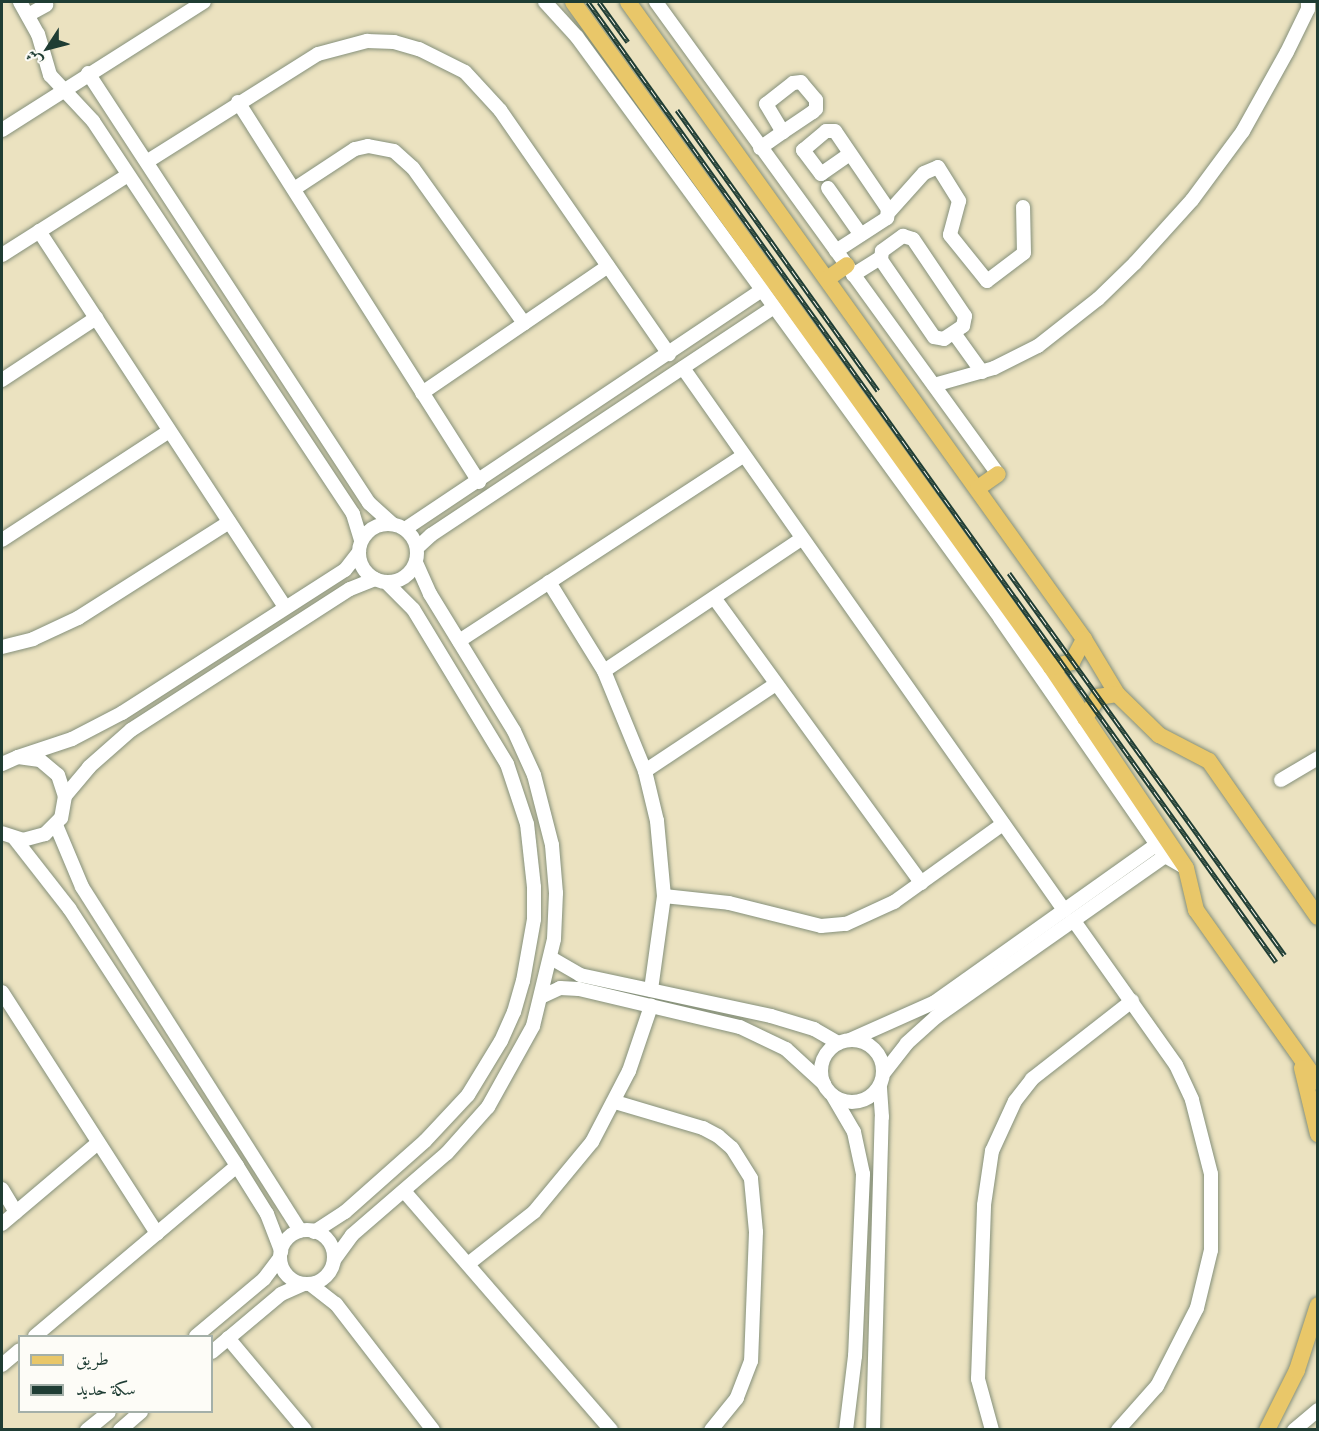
<!DOCTYPE html>
<html>
<head>
<meta charset="utf-8">
<style>
  body { margin:0 }
  #map { position:relative; width:1319px; height:1431px; overflow:hidden; background:#ebe2c0; font-family:"Gentium Book Plus",Amiri,serif }
  div>[style] { position:absolute }
  .roads { filter:drop-shadow(0 0 2px #85907a) drop-shadow(0 0 2px #85907a) }
  .minor>* { height:14px; margin:-7px; padding:0 7px; transform-origin:7px; border-radius:7px; background:#fff }
  .minor>.ring { margin:-7px; padding:0; box-sizing:content-box; background:none; border:14px solid #fff; border-radius:50% }
  .major>* { height:16px; margin:-8px; padding:0 8px; transform-origin:8px; border-radius:8px; background:#e9c769 }
  .rail>* { height:5px; margin-top:-2.5px; transform-origin:0; background:repeating-linear-gradient(90deg,#fdfcf7 0 9px,#1f3d34 0 18px); box-sizing:border-box; border-block:2px solid #1f3d34 }
  span { translate:-50% -50%; white-space:nowrap; text-align:center; line-height:1.15; -webkit-text-stroke:5px #fdfcf7; paint-order:stroke }
  .frame { position:absolute; inset:0; border:3px solid #1f3d34; pointer-events:none }
  .legend { position:absolute; left:18px; top:1335px; width:195px; height:78px; box-sizing:border-box; background:#fdfcf7; border:2px solid #a4b0a9; margin:0; padding:8px 10px; list-style:none; font-size:18px; color:#1f3d34 }
  .legend li { display:flex; align-items:center; gap:12px; height:30px }
  .legend b { width:30px; border:2px solid #a4b0a9 }
  .north { position:absolute; left:18px; top:18px; width:60px; height:60px; -webkit-text-stroke:4px #fdfcf7; paint-order:stroke; rotate:234deg; font-size:16px; font-weight:700; line-height:24px; text-align:center; color:#1f3d34 }
  .north::after { content:''; display:block; margin:auto; width:21px; height:27px; background:#1f3d34; clip-path:polygon(50% 0,100% 100%,50% 72%,0 100%) }
</style>
</head>
<body>
<div id="map">
  <div class="roads">
    <div class="minor">
      <div style="left:20px;top:2px;width:37px;rotate:61deg"></div>
      <div style="left:38px;top:34px;width:43px;rotate:73.7deg"></div>
      <div style="left:50px;top:75px;width:63px;rotate:46.9deg"></div>
      <div style="left:93px;top:121px;width:471px;rotate:56.5deg"></div>
      <div style="left:353px;top:514px;width:27px;rotate:73deg"></div>
      <div style="left:545px;top:2px;width:47px;rotate:47.6deg"></div>
      <div style="left:577px;top:37px;width:313px;rotate:53.8deg"></div>
      <div style="left:762px;top:290px;width:405px;rotate:54deg"></div>
      <div style="left:1000px;top:618px;width:290px;rotate:55.3deg"></div>
      <div style="left:1165px;top:856px;width:24px;rotate:30deg"></div>
      <div style="left:656px;top:2px;width:583px;rotate:54.07deg"></div>
      <div style="left:28px;top:15px;width:21px;rotate:-29deg"></div>
      <div style="left:88px;top:73px;width:514px;rotate:56.84deg"></div>
      <div style="left:369px;top:503px;width:31px;rotate:42deg"></div>
      <div style="left:238px;top:102px;width:450px;rotate:57.6deg"></div>
      <div style="left:2px;top:130px;width:239px;rotate:-32.4deg"></div>
      <div style="left:760px;top:148px;width:28px;rotate:-35deg"></div>
      <div style="left:783px;top:132px;width:36px;rotate:-34deg"></div>
      <div style="left:813px;top:112px;width:4px;rotate:-45deg"></div>
      <div style="left:816px;top:109px;width:9px;rotate:-90deg"></div>
      <div style="left:816px;top:100px;width:23px;rotate:-130deg"></div>
      <div style="left:801px;top:82px;width:8px;rotate:173deg"></div>
      <div style="left:793px;top:83px;width:34px;rotate:142deg"></div>
      <div style="left:766px;top:104px;width:33px;rotate:59deg"></div>
      <div style="left:148px;top:161px;width:201px;rotate:-32.2deg"></div>
      <div style="left:318px;top:54px;width:51px;rotate:-14.9deg"></div>
      <div style="left:367px;top:41px;width:27px;rotate:2deg"></div>
      <div style="left:394px;top:42px;width:26px;rotate:16deg"></div>
      <div style="left:419px;top:49px;width:51px;rotate:26.6deg"></div>
      <div style="left:465px;top:72px;width:52px;rotate:47.4deg"></div>
      <div style="left:500px;top:110px;width:297px;rotate:55.3deg"></div>
      <div style="left:828px;top:188px;width:57px;rotate:54.9deg"></div>
      <div style="left:294px;top:189px;width:73px;rotate:-33.3deg"></div>
      <div style="left:355px;top:149px;width:13px;rotate:-13deg"></div>
      <div style="left:368px;top:146px;width:26px;rotate:11deg"></div>
      <div style="left:394px;top:151px;width:25px;rotate:42deg"></div>
      <div style="left:413px;top:168px;width:191px;rotate:54.4deg"></div>
      <div style="left:889px;top:212px;width:52px;rotate:-48.1deg"></div>
      <div style="left:924px;top:173px;width:15px;rotate:-23deg"></div>
      <div style="left:938px;top:167px;width:40px;rotate:58deg"></div>
      <div style="left:959px;top:201px;width:35px;rotate:105deg"></div>
      <div style="left:950px;top:235px;width:59px;rotate:51.2deg"></div>
      <div style="left:987px;top:281px;width:46px;rotate:-37.1deg"></div>
      <div style="left:1024px;top:253px;width:46px;rotate:-91.2deg"></div>
      <div style="left:39px;top:231px;width:448px;rotate:56.8deg"></div>
      <div style="left:903px;top:236px;width:10px;rotate:17deg"></div>
      <div style="left:913px;top:239px;width:93px;rotate:56deg"></div>
      <div style="left:965px;top:316px;width:10px;rotate:101deg"></div>
      <div style="left:963px;top:326px;width:23px;rotate:146deg"></div>
      <div style="left:944px;top:339px;width:10px;rotate:-169deg"></div>
      <div style="left:934px;top:337px;width:93px;rotate:-124.5deg"></div>
      <div style="left:881px;top:260px;width:9px;rotate:-84deg"></div>
      <div style="left:882px;top:251px;width:26px;rotate:-36deg"></div>
      <div style="left:836px;top:251px;width:61px;rotate:-32.9deg"></div>
      <div style="left:887px;top:218px;width:9px;rotate:-84deg"></div>
      <div style="left:888px;top:209px;width:94px;rotate:-124.2deg"></div>
      <div style="left:835px;top:131px;width:9px;rotate:180deg"></div>
      <div style="left:826px;top:131px;width:30px;rotate:140deg"></div>
      <div style="left:803px;top:150px;width:30px;rotate:53deg"></div>
      <div style="left:821px;top:174px;width:35px;rotate:-35deg"></div>
      <div style="left:2px;top:255px;width:149px;rotate:-32.4deg"></div>
      <div style="left:853px;top:275px;width:32px;rotate:-32deg"></div>
      <div style="left:954px;top:333px;width:48px;rotate:54.3deg"></div>
      <div style="left:683px;top:368px;width:663px;rotate:54.89deg"></div>
      <div style="left:2px;top:380px;width:113px;rotate:-33.4deg"></div>
      <div style="left:934px;top:385px;width:62px;rotate:-15.8deg"></div>
      <div style="left:994px;top:368px;width:49px;rotate:-26.6deg"></div>
      <div style="left:1038px;top:346px;width:76px;rotate:-38.1deg"></div>
      <div style="left:1098px;top:299px;width:52px;rotate:-44.2deg"></div>
      <div style="left:1135px;top:263px;width:85px;rotate:-47.9deg"></div>
      <div style="left:1192px;top:200px;width:86px;rotate:-53.5deg"></div>
      <div style="left:1243px;top:131px;width:90px;rotate:-60.9deg"></div>
      <div style="left:1287px;top:52px;width:48px;rotate:-64deg"></div>
      <div style="left:1308px;top:9px;width:7px;rotate:-90deg"></div>
      <div style="left:422px;top:393px;width:225px;rotate:-34.3deg"></div>
      <div class="ring" style="left:359px;top:524px;width:44px;height:44px"></div>
      <div style="left:405px;top:529px;width:430px;rotate:-33.8deg"></div>
      <div style="left:2px;top:540px;width:199px;rotate:-33.1deg"></div>
      <div style="left:417px;top:548px;width:19px;rotate:-43deg"></div>
      <div style="left:431px;top:535px;width:412px;rotate:-33.6deg"></div>
      <div style="left:549px;top:582px;width:105px;rotate:58.3deg"></div>
      <div style="left:604px;top:671px;width:108px;rotate:67.7deg"></div>
      <div style="left:645px;top:771px;width:51px;rotate:76.5deg"></div>
      <div style="left:657px;top:821px;width:75px;rotate:84.7deg"></div>
      <div style="left:664px;top:896px;width:95px;rotate:97.9deg"></div>
      <div style="left:715px;top:599px;width:351px;rotate:54deg"></div>
      <div style="left:459px;top:641px;width:339px;rotate:-33.1deg"></div>
      <div style="left:2px;top:647px;width:32px;rotate:-14deg"></div>
      <div style="left:33px;top:639px;width:50px;rotate:-25deg"></div>
      <div style="left:78px;top:618px;width:179px;rotate:-32.4deg"></div>
      <div style="left:604px;top:671px;width:236px;rotate:-33.8deg"></div>
      <div style="left:18px;top:757px;width:57px;rotate:-18.4deg"></div>
      <div style="left:72px;top:739px;width:56px;rotate:-27.5deg"></div>
      <div style="left:122px;top:713px;width:265px;rotate:-32.7deg"></div>
      <div style="left:345px;top:570px;width:23px;rotate:-52deg"></div>
      <div style="left:2px;top:764px;width:17px;rotate:-24deg"></div>
      <div style="left:18px;top:757px;width:22px;rotate:8deg"></div>
      <div style="left:40px;top:760px;width:23px;rotate:40deg"></div>
      <div style="left:58px;top:775px;width:22px;rotate:72deg"></div>
      <div style="left:65px;top:796px;width:22px;rotate:100deg"></div>
      <div style="left:61px;top:818px;width:23px;rotate:135deg"></div>
      <div style="left:45px;top:834px;width:23px;rotate:165deg"></div>
      <div style="left:23px;top:840px;width:22px;rotate:-162deg"></div>
      <div style="left:645px;top:771px;width:157px;rotate:-33.6deg"></div>
      <div style="left:1281px;top:780px;width:43px;rotate:-30.7deg"></div>
      <div style="left:65px;top:796px;width:38px;rotate:-50deg"></div>
      <div style="left:89px;top:767px;width:56px;rotate:-41.4deg"></div>
      <div style="left:131px;top:730px;width:260px;rotate:-32.8deg"></div>
      <div style="left:350px;top:589px;width:27px;rotate:-22deg"></div>
      <div style="left:56px;top:825px;width:67px;rotate:67.2deg"></div>
      <div style="left:82px;top:887px;width:407px;rotate:57.6deg"></div>
      <div style="left:15px;top:839px;width:88px;rotate:52deg"></div>
      <div style="left:69px;top:908px;width:308px;rotate:56.9deg"></div>
      <div style="left:237px;top:1166px;width:57px;rotate:58deg"></div>
      <div style="left:267px;top:1214px;width:40px;rotate:69deg"></div>
      <div style="left:664px;top:896px;width:65px;rotate:6.1deg"></div>
      <div style="left:729px;top:903px;width:95px;rotate:14deg"></div>
      <div style="left:821px;top:926px;width:25px;rotate:-5deg"></div>
      <div style="left:846px;top:924px;width:53px;rotate:-24.6deg"></div>
      <div style="left:894px;top:902px;width:134px;rotate:-35.6deg"></div>
      <div style="left:1074px;top:921px;width:176px;rotate:54.7deg"></div>
      <div style="left:1176px;top:1065px;width:38px;rotate:65deg"></div>
      <div style="left:1192px;top:1100px;width:76px;rotate:75.6deg"></div>
      <div style="left:1211px;top:1174px;width:76px;rotate:90deg"></div>
      <div style="left:1211px;top:1250px;width:60px;rotate:103.6deg"></div>
      <div style="left:1197px;top:1308px;width:88px;rotate:117.1deg"></div>
      <div style="left:1157px;top:1386px;width:59px;rotate:131.6deg"></div>
      <div style="left:551px;top:958px;width:34px;rotate:30deg"></div>
      <div style="left:580px;top:975px;width:195px;rotate:12.1deg"></div>
      <div style="left:771px;top:1016px;width:45px;rotate:16.8deg"></div>
      <div style="left:814px;top:1029px;width:28px;rotate:30deg"></div>
      <div style="left:2px;top:992px;width:287px;rotate:57.3deg"></div>
      <div style="left:543px;top:996px;width:19px;rotate:-25deg"></div>
      <div style="left:560px;top:988px;width:19px;rotate:3deg"></div>
      <div style="left:579px;top:989px;width:165px;rotate:13.3deg"></div>
      <div style="left:740px;top:1027px;width:51px;rotate:25.6deg"></div>
      <div style="left:786px;top:1049px;width:52px;rotate:42.6deg"></div>
      <div style="left:850px;top:1040px;width:93px;rotate:-24.1deg"></div>
      <div style="left:935px;top:1002px;width:272px;rotate:-35.4deg"></div>
      <div class="ring" style="left:821px;top:1040px;width:48px;height:48px"></div>
      <div style="left:883px;top:1074px;width:39px;rotate:-52deg"></div>
      <div style="left:907px;top:1043px;width:39px;rotate:-42deg"></div>
      <div style="left:936px;top:1017px;width:280px;rotate:-35.1deg"></div>
      <div style="left:833px;top:1096px;width:42px;rotate:59.7deg"></div>
      <div style="left:854px;top:1132px;width:43px;rotate:77.9deg"></div>
      <div style="left:863px;top:1174px;width:182px;rotate:92.5deg"></div>
      <div style="left:855px;top:1356px;width:75px;rotate:96.9deg"></div>
      <div style="left:615px;top:1102px;width:92px;rotate:16.5deg"></div>
      <div style="left:703px;top:1128px;width:17px;rotate:28deg"></div>
      <div style="left:718px;top:1136px;width:18px;rotate:41deg"></div>
      <div style="left:732px;top:1148px;width:36px;rotate:58deg"></div>
      <div style="left:751px;top:1179px;width:53px;rotate:84.6deg"></div>
      <div style="left:756px;top:1232px;width:129px;rotate:92.2deg"></div>
      <div style="left:751px;top:1361px;width:40px;rotate:111deg"></div>
      <div style="left:737px;top:1398px;width:41px;rotate:129.1deg"></div>
      <div style="left:2px;top:1189px;width:27px;rotate:59deg"></div>
      <div style="left:404px;top:1191px;width:316px;rotate:49.1deg"></div>
      <div style="left:2px;top:1224px;width:126px;rotate:-40.2deg"></div>
      <div class="ring" style="left:280px;top:1230px;width:40px;height:40px"></div>
      <div style="left:314px;top:1232px;width:37px;rotate:-33deg"></div>
      <div style="left:345px;top:1212px;width:107px;rotate:-41.6deg"></div>
      <div style="left:425px;top:1141px;width:63px;rotate:-46.9deg"></div>
      <div style="left:468px;top:1095px;width:63px;rotate:-58.6deg"></div>
      <div style="left:501px;top:1041px;width:32px;rotate:-66deg"></div>
      <div style="left:514px;top:1012px;width:32px;rotate:-74deg"></div>
      <div style="left:523px;top:981px;width:63px;rotate:-79.9deg"></div>
      <div style="left:534px;top:919px;width:32px;rotate:-90deg"></div>
      <div style="left:534px;top:887px;width:63px;rotate:-96.3deg"></div>
      <div style="left:527px;top:824px;width:63px;rotate:-108.4deg"></div>
      <div style="left:507px;top:764px;width:181px;rotate:-121.2deg"></div>
      <div style="left:413px;top:609px;width:37px;rotate:-135deg"></div>
      <div style="left:334px;top:1260px;width:31px;rotate:-54deg"></div>
      <div style="left:352px;top:1235px;width:125px;rotate:-40.8deg"></div>
      <div style="left:447px;top:1153px;width:62px;rotate:-48.3deg"></div>
      <div style="left:488px;top:1107px;width:93px;rotate:-60.9deg"></div>
      <div style="left:533px;top:1026px;width:89px;rotate:-76.4deg"></div>
      <div style="left:554px;top:939px;width:46px;rotate:-87.5deg"></div>
      <div style="left:556px;top:893px;width:48px;rotate:-94.8deg"></div>
      <div style="left:552px;top:845px;width:72px;rotate:-104.4deg"></div>
      <div style="left:534px;top:775px;width:48px;rotate:-114.4deg"></div>
      <div style="left:514px;top:731px;width:161px;rotate:-121.5deg"></div>
      <div style="left:430px;top:594px;width:35px;rotate:-114deg"></div>
      <div style="left:468px;top:1264px;width:84px;rotate:-38.2deg"></div>
      <div style="left:534px;top:1212px;width:91px;rotate:-50.4deg"></div>
      <div style="left:592px;top:1142px;width:80px;rotate:-62.5deg"></div>
      <div style="left:629px;top:1071px;width:69px;rotate:-71.3deg"></div>
      <div style="left:310px;top:1284px;width:33px;rotate:38deg"></div>
      <div style="left:336px;top:1304px;width:159px;rotate:52.4deg"></div>
      <div style="left:35px;top:1336px;width:264px;rotate:-40.1deg"></div>
      <div style="left:196px;top:1336px;width:89px;rotate:-40deg"></div>
      <div style="left:264px;top:1279px;width:26px;rotate:-53deg"></div>
      <div style="left:228px;top:1338px;width:120px;rotate:50.1deg"></div>
      <div style="left:212px;top:1352px;width:90px;rotate:-40deg"></div>
      <div style="left:281px;top:1294px;width:24px;rotate:-24deg"></div>
      <div style="left:2px;top:1365px;width:23px;rotate:-40deg"></div>
      <div style="left:87px;top:1430px;width:28px;rotate:-39deg"></div>
      <div style="left:120px;top:1430px;width:28px;rotate:-41deg"></div>
      <div style="left:873px;top:1430px;width:313px;rotate:-88.4deg"></div>
      <div style="left:882px;top:1117px;width:31px;rotate:-94deg"></div>
      <div style="left:992px;top:1430px;width:53px;rotate:-105.4deg"></div>
      <div style="left:978px;top:1379px;width:174px;rotate:-88deg"></div>
      <div style="left:984px;top:1205px;width:55px;rotate:-81.6deg"></div>
      <div style="left:992px;top:1151px;width:55px;rotate:-65.3deg"></div>
      <div style="left:1015px;top:1101px;width:28px;rotate:-52deg"></div>
      <div style="left:1032px;top:1079px;width:127px;rotate:-38deg"></div>
      <div style="left:1294px;top:1430px;width:31px;rotate:-40deg"></div>
    </div>
    <div class="major">
      <div style="left:573px;top:2px;width:819px;rotate:54.29deg"></div>
      <div style="left:1051px;top:667px;width:242px;rotate:56.1deg"></div>
      <div style="left:1186px;top:868px;width:43px;rotate:76.6deg"></div>
      <div style="left:1196px;top:910px;width:211px;rotate:54.7deg"></div>
      <div style="left:628px;top:2px;width:783px;rotate:54.4deg"></div>
      <div style="left:1084px;top:639px;width:64px;rotate:59deg"></div>
      <div style="left:1117px;top:694px;width:59px;rotate:44.3deg"></div>
      <div style="left:1159px;top:735px;width:56px;rotate:27.5deg"></div>
      <div style="left:1209px;top:761px;width:190px;rotate:55.1deg"></div>
      <div style="left:827px;top:279px;width:24px;rotate:-35deg"></div>
      <div style="left:978px;top:488px;width:24px;rotate:-35deg"></div>
      <div style="left:1051px;top:667px;width:22px;rotate:-13deg"></div>
      <div style="left:1072px;top:662px;width:26px;rotate:-62deg"></div>
      <div style="left:1085px;top:718px;width:25px;rotate:-58deg"></div>
      <div style="left:1098px;top:697px;width:19px;rotate:-9deg"></div>
      <div style="left:1302px;top:1068px;width:68px;rotate:76.4deg"></div>
      <div style="left:1267px;top:1430px;width:67px;rotate:-63.4deg"></div>
      <div style="left:1297px;top:1370px;width:68px;rotate:-72.1deg"></div>
    </div>
  </div>
  <div class="rail">
    <div style="left:588px;top:2px;width:1181px;rotate:54.37deg"></div>
    <div style="left:599px;top:2px;width:49px;rotate:54.1deg"></div>
    <div style="left:677px;top:110px;width:345px;rotate:54.4deg"></div>
    <div style="left:1009px;top:573px;width:471px;rotate:54.2deg"></div>
  </div>
  <div class="frame"></div>
  <ul class="legend">
  <li><b style="height:8px;background:#e9c769"></b>طريق</li>
  <li><b style="height:8px;background:#1f3d34"></b>سكة حديد</li>
  </ul>
  <div class="north">ش</div>
</div>
</body>
</html>
